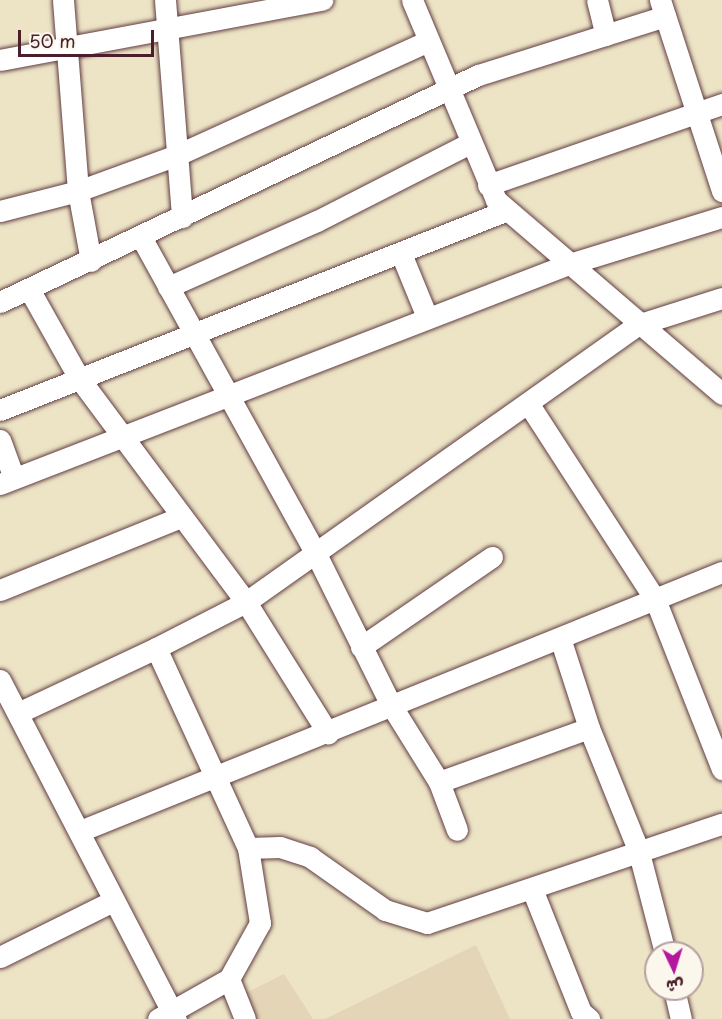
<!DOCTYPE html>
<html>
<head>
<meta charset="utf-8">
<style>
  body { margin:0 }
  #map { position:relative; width:722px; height:1019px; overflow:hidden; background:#ede4c6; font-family:"Playpen Sans","Playpen Sans Arabic",sans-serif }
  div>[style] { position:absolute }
  .built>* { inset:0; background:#e5d5b7 }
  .roads { filter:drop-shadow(0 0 2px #623d42) drop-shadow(0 0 2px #623d42) }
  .street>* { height:21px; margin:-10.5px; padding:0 10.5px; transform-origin:10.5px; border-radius:10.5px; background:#fff }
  span { translate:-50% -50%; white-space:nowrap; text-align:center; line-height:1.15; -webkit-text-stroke:4.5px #fbf7ec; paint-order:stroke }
  .north { position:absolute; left:644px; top:941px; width:60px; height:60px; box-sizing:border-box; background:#fbf7ec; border:2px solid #b4a19f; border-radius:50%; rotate:176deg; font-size:16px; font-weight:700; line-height:24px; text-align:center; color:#4a1f2b }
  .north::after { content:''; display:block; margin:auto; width:21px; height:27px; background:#b5179e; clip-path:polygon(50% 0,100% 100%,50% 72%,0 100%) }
  .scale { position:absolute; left:18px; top:30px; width:136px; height:27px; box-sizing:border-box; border:3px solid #4a1f2b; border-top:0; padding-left:8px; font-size:18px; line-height:21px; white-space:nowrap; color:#4a1f2b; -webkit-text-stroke:4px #fbf7ec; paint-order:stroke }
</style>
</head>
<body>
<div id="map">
  <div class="built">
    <div style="clip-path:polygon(476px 945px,510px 1019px,325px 1019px)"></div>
    <div style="clip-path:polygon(284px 974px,313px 1019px,247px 1019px,236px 998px)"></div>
  </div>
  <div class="roads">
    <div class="street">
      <div style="left:63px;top:0;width:192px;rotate:85.5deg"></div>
      <div style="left:78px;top:191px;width:71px;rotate:79.5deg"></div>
      <div style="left:165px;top:0;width:218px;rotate:85.5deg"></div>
      <div style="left:412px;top:0;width:217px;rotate:67.2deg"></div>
      <div style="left:496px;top:200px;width:298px;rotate:40.6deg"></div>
      <div style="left:597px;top:0;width:36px;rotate:76deg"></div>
      <div style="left:660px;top:0;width:201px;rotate:72deg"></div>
      <div style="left:0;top:60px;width:328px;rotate:-10.6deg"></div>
      <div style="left:488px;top:185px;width:248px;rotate:-19.1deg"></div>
      <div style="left:0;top:211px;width:81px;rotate:-14.4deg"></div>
      <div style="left:78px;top:191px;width:105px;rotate:-20deg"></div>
      <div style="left:177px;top:155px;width:276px;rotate:-24.4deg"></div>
      <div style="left:141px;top:237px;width:362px;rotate:61.1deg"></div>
      <div style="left:316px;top:554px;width:169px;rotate:63.6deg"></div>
      <div style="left:391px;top:705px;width:91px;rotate:58.1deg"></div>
      <div style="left:439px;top:782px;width:51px;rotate:69.4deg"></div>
      <div style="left:402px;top:256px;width:66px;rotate:67.7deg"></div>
      <div style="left:168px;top:287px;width:163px;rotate:-23.9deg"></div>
      <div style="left:317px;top:221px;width:172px;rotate:-27deg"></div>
      <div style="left:29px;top:289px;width:102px;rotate:60.7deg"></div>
      <div style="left:79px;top:378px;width:279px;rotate:53.3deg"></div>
      <div style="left:246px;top:602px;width:155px;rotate:58deg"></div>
      <div style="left:0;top:302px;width:529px;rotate:-25.4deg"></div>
      <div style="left:478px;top:75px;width:196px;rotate:-17.5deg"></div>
      <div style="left:528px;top:403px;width:234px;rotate:57.1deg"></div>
      <div style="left:655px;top:599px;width:183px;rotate:68.5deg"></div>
      <div style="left:0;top:410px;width:543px;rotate:-21.51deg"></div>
      <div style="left:0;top:440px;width:40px;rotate:69.8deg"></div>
      <div style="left:0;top:484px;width:607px;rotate:-21.15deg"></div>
      <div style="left:566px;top:265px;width:163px;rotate:-17.1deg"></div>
      <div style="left:0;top:590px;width:195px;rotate:-22deg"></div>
      <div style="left:560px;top:638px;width:95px;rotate:72.1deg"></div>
      <div style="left:589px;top:728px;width:131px;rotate:68deg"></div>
      <div style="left:638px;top:849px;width:107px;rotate:75.4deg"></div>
      <div style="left:361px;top:647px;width:159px;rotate:-34.5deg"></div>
      <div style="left:156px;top:648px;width:101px;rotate:-27.1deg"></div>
      <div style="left:246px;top:602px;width:479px;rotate:-35.3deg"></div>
      <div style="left:637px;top:325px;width:89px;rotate:-17.6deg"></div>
      <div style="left:0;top:680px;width:382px;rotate:62.6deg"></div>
      <div style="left:20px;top:712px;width:150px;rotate:-25.2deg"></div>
      <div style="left:156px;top:648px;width:220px;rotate:65.3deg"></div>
      <div style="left:248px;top:848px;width:76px;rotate:80.9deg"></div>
      <div style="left:260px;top:923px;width:64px;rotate:119deg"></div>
      <div style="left:229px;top:979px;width:43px;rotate:68.2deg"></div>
      <div style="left:439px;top:782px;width:159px;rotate:-19.8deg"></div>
      <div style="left:80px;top:831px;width:692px;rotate:-21.97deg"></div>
      <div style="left:248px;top:848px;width:32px;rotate:-2deg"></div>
      <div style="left:280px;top:847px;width:32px;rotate:18deg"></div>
      <div style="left:310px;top:857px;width:92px;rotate:35.2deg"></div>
      <div style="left:385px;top:910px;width:44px;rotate:17.2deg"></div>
      <div style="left:427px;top:923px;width:311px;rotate:-18.6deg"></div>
      <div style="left:532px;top:889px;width:132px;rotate:68.3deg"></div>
      <div style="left:581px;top:1012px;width:11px;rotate:41deg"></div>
      <div style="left:0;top:957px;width:126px;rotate:-26.4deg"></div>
      <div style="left:674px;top:989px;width:31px;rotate:77deg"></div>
      <div style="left:158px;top:1019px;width:81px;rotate:-29.4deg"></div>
    </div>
  </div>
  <div class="north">ش</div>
  <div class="scale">50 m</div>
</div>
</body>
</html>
